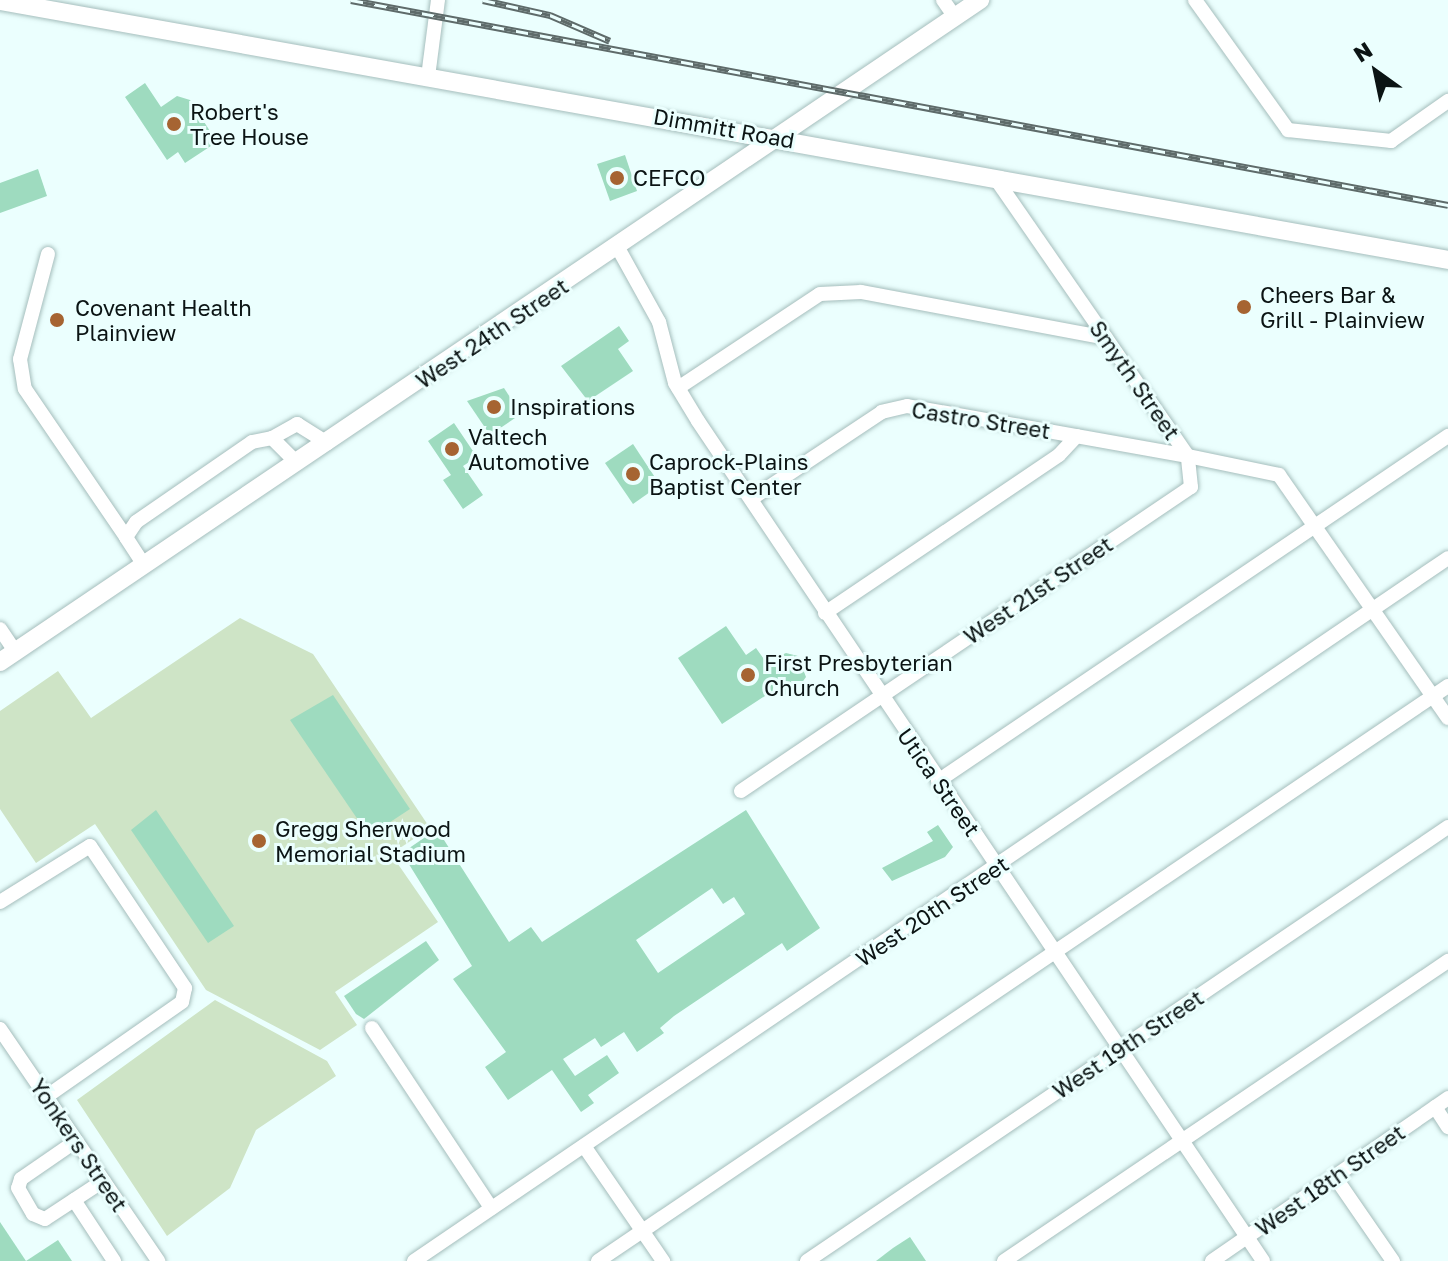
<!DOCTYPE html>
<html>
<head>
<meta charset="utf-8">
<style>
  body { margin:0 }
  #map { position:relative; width:1448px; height:1261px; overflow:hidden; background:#ebfffe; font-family:"Golos Text",sans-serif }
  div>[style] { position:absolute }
  .green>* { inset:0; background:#cee4c6 }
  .building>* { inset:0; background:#9edbbf }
  .roads { filter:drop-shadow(0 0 2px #a5bebc) drop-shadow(0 0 2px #a5bebc) }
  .minor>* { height:14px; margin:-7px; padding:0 7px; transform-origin:7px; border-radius:7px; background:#fff }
  .major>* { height:18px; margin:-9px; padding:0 9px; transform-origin:9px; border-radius:9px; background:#fff }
  .rail>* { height:7px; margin-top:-3.5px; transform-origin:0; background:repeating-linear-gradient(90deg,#ebfffe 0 12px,#5e6b6a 0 24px); box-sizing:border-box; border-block:2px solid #5e6b6a }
  .dots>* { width:22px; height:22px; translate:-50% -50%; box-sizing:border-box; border:4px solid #ebfffe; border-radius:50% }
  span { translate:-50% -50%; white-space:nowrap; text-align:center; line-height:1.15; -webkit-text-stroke:6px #ebfffe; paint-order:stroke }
  .poi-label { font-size:22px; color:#0b1414 }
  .left { translate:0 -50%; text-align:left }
  .street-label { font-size:22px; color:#0b1414 }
  .north { position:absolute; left:1336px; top:32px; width:80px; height:80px; -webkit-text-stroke:6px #ebfffe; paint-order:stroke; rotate:327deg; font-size:22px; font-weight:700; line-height:32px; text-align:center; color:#0b1414 }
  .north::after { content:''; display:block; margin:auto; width:28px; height:36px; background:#0b1414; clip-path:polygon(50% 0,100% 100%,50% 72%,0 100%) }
</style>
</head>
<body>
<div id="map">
  <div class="green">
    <div style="clip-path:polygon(240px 618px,313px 654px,430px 828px,391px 854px,438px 922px,335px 992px,357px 1025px,320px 1050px,206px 990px,95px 824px,36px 863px,0 809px,0 711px,58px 671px,91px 718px)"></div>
    <div style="clip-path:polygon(215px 1000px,327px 1061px,336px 1076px,256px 1130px,230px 1188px,167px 1236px,77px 1100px)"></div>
  </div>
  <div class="building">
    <div style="clip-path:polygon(145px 83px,161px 107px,177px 96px,190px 100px,217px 142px,185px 163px,178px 152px,167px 160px,125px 97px)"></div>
    <div style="clip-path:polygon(625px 155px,637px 191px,610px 201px,597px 164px)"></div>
    <div style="clip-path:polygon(38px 169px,47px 196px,0 213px,0 183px)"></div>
    <div style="clip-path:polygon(619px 326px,629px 341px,618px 349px,633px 371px,588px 401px,561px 366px)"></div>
    <div style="clip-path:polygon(504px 388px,521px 414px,490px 435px,467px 401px)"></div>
    <div style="clip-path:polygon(454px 423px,477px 457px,463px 466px,483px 495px,463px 509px,443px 480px,451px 475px,428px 441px)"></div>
    <div style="clip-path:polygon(633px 444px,660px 485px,633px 504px,605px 463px)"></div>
    <div style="clip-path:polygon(726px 626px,746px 655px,756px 648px,766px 662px,786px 653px,798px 656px,806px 677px,793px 695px,768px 694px,722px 724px,678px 658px)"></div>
    <div style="clip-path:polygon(333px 695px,410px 809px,369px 836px,290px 720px)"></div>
    <div style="clip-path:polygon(156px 810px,234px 926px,208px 943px,131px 830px)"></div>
    <div style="clip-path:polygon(evenodd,746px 810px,820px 928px,787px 951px,782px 943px,674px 1016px,660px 1028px,664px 1033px,637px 1052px,624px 1032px,601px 1047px,595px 1038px,563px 1059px,575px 1076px,607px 1055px,619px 1073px,588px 1095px,594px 1103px,581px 1112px,552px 1070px,508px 1100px,485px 1067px,506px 1052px,453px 979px,472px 966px,402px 853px,437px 829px,509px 942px,531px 927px,542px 942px,746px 810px,712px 888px,723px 904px,734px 897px,745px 914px,658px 973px,636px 940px,712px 888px)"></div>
    <div style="clip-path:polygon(938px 825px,953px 847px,945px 857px,892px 881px,882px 868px,933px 841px,927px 832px)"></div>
    <div style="clip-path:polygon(426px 941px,439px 960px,364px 1019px,356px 1014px,344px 996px)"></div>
    <div style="clip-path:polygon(0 1222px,26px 1261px,0 1261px)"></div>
    <div style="clip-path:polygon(910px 1237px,926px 1261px,876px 1261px,893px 1248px)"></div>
    <div style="clip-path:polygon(58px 1240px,72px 1261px,26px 1261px)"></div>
  </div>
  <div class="roads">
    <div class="minor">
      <div style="left:943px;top:0;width:21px;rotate:55deg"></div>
      <div style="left:1195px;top:0;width:160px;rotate:54.4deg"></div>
      <div style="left:1288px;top:130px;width:104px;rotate:6.1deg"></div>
      <div style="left:1391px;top:141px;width:70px;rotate:-35.1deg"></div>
      <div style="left:428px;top:77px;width:78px;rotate:-82.6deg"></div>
      <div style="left:998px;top:182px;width:333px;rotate:55.3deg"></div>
      <div style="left:1188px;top:456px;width:93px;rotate:11.8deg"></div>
      <div style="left:1279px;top:475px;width:296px;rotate:55.2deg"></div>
      <div style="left:618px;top:248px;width:85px;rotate:61deg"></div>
      <div style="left:659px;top:322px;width:63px;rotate:75.3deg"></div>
      <div style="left:675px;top:383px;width:44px;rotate:58.8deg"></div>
      <div style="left:698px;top:421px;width:1012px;rotate:56.07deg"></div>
      <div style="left:48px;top:254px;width:109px;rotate:104.9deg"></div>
      <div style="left:20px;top:359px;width:30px;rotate:81deg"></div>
      <div style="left:25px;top:389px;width:179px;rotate:55.7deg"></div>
      <div style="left:678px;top:388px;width:170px;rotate:-33.5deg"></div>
      <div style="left:820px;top:294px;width:41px;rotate:-2.8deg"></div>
      <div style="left:861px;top:292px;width:249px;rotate:10.6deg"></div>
      <div style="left:272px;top:438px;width:29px;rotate:-29deg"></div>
      <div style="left:297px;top:424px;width:36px;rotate:32deg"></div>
      <div style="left:144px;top:565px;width:33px;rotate:-123deg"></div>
      <div style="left:126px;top:537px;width:18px;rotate:-56deg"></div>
      <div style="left:136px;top:522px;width:141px;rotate:-34.6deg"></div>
      <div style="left:252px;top:442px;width:20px;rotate:-11deg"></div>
      <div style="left:272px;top:438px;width:35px;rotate:45deg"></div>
      <div style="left:825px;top:613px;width:282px;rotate:-34deg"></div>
      <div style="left:1059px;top:455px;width:26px;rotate:-47deg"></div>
      <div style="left:0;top:629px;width:27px;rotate:56deg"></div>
      <div style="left:938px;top:781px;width:616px;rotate:-34.08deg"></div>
      <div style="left:741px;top:791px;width:543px;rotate:-34.04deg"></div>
      <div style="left:1191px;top:487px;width:31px;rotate:-96deg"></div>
      <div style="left:1188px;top:456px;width:285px;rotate:-169.9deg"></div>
      <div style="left:907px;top:406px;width:26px;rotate:167deg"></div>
      <div style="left:882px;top:412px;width:157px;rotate:146.4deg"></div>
      <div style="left:0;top:902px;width:106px;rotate:-31.9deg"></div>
      <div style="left:90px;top:846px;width:171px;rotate:56.2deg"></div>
      <div style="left:185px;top:988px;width:14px;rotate:102deg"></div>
      <div style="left:182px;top:1002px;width:166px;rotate:145.1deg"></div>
      <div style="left:372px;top:1028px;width:216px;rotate:56.5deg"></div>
      <div style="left:0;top:1029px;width:281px;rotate:55.7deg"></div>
      <div style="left:1435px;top:1107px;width:24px;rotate:57deg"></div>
      <div style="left:76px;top:1141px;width:67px;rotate:145.4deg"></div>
      <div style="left:21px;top:1179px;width:9px;rotate:108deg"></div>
      <div style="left:18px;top:1188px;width:30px;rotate:60deg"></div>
      <div style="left:33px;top:1214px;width:13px;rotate:23deg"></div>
      <div style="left:45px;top:1219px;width:69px;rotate:-33.2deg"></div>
      <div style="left:584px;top:1146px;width:140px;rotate:55.5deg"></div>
      <div style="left:1335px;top:1177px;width:102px;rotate:55.4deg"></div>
      <div style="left:74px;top:1200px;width:73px;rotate:56.7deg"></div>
      <div style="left:414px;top:1261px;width:1250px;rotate:-34.21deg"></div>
      <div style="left:598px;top:1261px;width:1026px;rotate:-34.08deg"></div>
      <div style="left:807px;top:1261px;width:774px;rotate:-34.1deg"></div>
      <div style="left:1004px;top:1261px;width:536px;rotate:-34.05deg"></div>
      <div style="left:1212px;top:1261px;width:287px;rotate:-34.6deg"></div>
    </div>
    <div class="major">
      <div style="left:0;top:1px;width:1471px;rotate:10.14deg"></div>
      <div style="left:0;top:662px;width:1183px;rotate:-34.04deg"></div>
    </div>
  </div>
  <div class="rail">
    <div style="left:351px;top:0;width:1116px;rotate:10.58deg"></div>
    <div style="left:483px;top:0;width:69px;rotate:12.6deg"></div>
    <div style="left:550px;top:15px;width:65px;rotate:23.4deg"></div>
  </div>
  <div class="dots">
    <div style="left:174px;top:124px;background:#a66432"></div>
    <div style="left:617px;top:178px;background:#a66432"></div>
    <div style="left:1244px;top:307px;background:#a66432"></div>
    <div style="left:57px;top:320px;background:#a66432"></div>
    <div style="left:494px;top:407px;background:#a66432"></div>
    <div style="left:452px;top:449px;background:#a66432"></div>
    <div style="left:633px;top:474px;background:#a66432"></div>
    <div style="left:748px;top:675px;background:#a66432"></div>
    <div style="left:259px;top:841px;background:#a66432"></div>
  </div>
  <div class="poi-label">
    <span class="left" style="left:190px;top:124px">Robert's<br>Tree House</span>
    <span class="left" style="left:633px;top:178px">CEFCO</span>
    <span class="left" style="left:1260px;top:307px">Cheers Bar &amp;<br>Grill - Plainview</span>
    <span class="left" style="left:75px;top:320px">Covenant Health<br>Plainview</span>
    <span class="left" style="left:510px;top:407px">Inspirations</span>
    <span class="left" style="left:468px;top:449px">Valtech<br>Automotive</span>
    <span class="left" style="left:649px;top:474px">Caprock-Plains<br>Baptist Center</span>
    <span class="left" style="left:764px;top:675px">First Presbyterian<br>Church</span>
    <span class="left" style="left:275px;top:841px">Gregg Sherwood<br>Memorial Stadium</span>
  </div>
  <div class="street-label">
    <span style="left:724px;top:128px;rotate:10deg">Dimmitt Road</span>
    <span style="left:492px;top:333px;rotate:-34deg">West 24th Street</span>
    <span style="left:1135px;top:380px;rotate:55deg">Smyth Street</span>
    <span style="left:981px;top:420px;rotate:9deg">Castro Street</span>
    <span style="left:1038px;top:590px;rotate:-34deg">West 21st Street</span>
    <span style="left:939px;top:782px;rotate:55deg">Utica Street</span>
    <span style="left:932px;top:911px;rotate:-34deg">West 20th Street</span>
    <span style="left:1128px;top:1044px;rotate:-34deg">West 19th Street</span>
    <span style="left:79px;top:1145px;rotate:56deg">Yonkers Street</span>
    <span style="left:1330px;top:1180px;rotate:-35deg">West 18th Street</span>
  </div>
  <div class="north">N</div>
</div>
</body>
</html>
